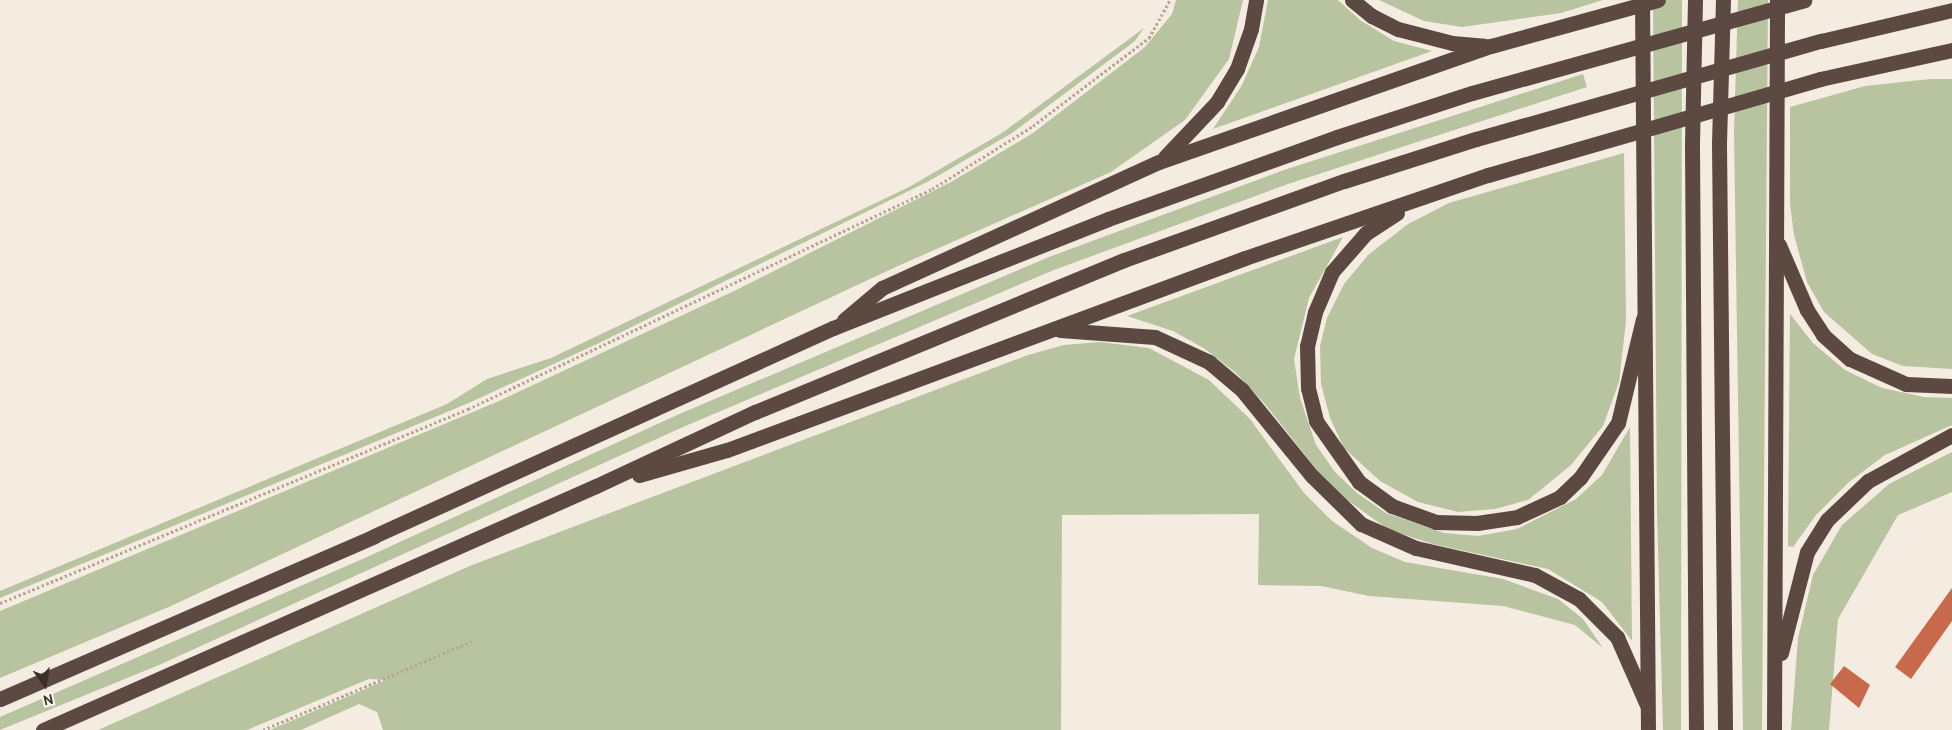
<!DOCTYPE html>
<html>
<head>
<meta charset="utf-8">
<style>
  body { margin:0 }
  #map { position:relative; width:1952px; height:730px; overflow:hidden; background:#f4ebe1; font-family:Cabin,sans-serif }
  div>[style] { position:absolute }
  .green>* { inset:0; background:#b8c4a0 }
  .building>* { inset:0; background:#c8694b }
  .path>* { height:3px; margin-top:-1.5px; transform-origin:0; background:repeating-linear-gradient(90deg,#b9a596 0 2.5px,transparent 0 5px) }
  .highway>* { height:15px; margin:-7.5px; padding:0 7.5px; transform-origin:7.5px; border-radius:7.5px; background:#5c4a42 }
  span { translate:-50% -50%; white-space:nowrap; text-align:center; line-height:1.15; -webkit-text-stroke:4px #fbf5ee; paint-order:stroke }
  .north { position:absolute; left:20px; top:660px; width:50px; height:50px; -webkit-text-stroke:4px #fbf5ee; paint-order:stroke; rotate:167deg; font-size:14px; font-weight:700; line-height:20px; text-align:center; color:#3b302b }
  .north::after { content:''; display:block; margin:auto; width:18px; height:22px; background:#3b302b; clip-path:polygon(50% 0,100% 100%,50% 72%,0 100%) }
</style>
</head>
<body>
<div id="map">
  <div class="green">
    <div style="clip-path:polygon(1176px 0,1243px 0,1229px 59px,1185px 120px,1111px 172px,898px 266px,171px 606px,0 678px,0 611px,499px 401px,734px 291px,951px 182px,1033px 133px,1145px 47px,1172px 14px)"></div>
    <div style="clip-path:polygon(1268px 0,1338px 0,1360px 20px,1394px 41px,1432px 51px,1213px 129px,1242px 85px,1259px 47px)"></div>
    <div style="clip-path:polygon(1379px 0,1603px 0,1561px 13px,1462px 27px,1424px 21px)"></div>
    <div style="clip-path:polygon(1653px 0,1682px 0,1681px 730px,1663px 730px,1657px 512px)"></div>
    <div style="clip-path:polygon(1738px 0,1768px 0,1762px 730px,1743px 730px,1734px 132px)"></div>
    <div style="clip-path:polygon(1144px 28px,1135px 41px,1012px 133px,929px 181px,597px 344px,471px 402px,0 598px,0 591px,447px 404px,487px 379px,551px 358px,909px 187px,1002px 133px)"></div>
    <div style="clip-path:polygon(1583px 74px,1587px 87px,1288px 184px,1054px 270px,683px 427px,159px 665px,0 730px,0 717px,367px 557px,677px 415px,1049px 257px,1284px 170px)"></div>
    <div style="clip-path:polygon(1930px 79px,1952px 79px,1952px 369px,1903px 366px,1872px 354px,1824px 312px,1807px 282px,1794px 235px,1790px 204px,1790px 107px,1865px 86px)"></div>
    <div style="clip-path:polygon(1624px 153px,1626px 321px,1619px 382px,1603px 426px,1571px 465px,1528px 500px,1495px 509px,1458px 512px,1418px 502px,1380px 481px,1344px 448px,1330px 418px,1321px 384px,1320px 346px,1327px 318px,1344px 284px,1368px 255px,1408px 224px,1449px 203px)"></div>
    <div style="clip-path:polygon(1343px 237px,1309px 298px,1294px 359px,1300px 398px,1316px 445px,1335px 472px,1357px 493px,1386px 513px,1444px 533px,1478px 536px,1517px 529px,1576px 499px,1602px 475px,1630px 427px,1632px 641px,1602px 602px,1548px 569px,1433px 544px,1389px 530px,1332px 489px,1265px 404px,1235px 372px,1205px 349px,1173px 331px,1127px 316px)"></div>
    <div style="clip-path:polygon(1790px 314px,1813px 343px,1845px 370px,1882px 388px,1924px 397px,1952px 398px,1952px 425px,1885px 455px,1849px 482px,1816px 515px,1793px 547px,1788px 546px)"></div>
    <div style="clip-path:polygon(1100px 342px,1149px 348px,1209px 380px,1250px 419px,1304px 493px,1332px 521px,1372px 548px,1405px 562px,1503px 579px,1558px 599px,1583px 619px,1603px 648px,1575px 625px,1503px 606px,1369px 596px,1321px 586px,1258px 585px,1259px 514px,1062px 515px,1061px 730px,383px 730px,377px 712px,359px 704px,301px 730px,270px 730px,386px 680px,369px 679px,247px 730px,98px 730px,472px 565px,1028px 355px,1064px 345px)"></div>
    <div style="clip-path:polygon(1952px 452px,1952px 492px,1898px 515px,1838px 619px,1829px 730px,1791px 730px,1798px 638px,1813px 575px,1842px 525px,1889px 484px)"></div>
  </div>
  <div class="building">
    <div style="clip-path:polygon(1952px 588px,1952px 621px,1911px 679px,1895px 667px)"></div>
    <div style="clip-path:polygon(1844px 666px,1870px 685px,1859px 708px,1830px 684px)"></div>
  </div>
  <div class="path">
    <div style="left:0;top:603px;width:507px;rotate:-22.52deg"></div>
    <div style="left:468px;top:409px;width:514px;rotate:-25.37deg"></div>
    <div style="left:932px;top:189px;width:119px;rotate:-32deg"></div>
    <div style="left:1033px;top:126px;width:146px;rotate:-37.2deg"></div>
    <div style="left:1149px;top:38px;width:43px;rotate:-61.1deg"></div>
    <div style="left:263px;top:730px;width:230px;rotate:-23deg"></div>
  </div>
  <div class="highway">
    <div style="left:1352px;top:0;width:26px;rotate:39deg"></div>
    <div style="left:1372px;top:16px;width:29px;rotate:27deg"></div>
    <div style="left:1398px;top:29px;width:56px;rotate:14.5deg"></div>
    <div style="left:1452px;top:43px;width:32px;rotate:5deg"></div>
    <div style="left:1642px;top:0;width:730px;rotate:89.53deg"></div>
    <div style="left:1695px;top:0;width:147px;rotate:91.2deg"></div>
    <div style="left:1692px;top:147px;width:583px;rotate:89.61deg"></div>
    <div style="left:1723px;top:0;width:144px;rotate:91.6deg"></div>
    <div style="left:1719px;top:144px;width:586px;rotate:89.41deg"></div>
    <div style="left:1165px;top:157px;width:76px;rotate:-46.6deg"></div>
    <div style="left:1217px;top:102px;width:39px;rotate:-59deg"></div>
    <div style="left:1237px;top:69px;width:42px;rotate:-70.7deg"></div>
    <div style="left:1251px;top:29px;width:29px;rotate:-80deg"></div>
    <div style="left:1397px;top:213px;width:37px;rotate:147deg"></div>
    <div style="left:1366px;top:233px;width:52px;rotate:131.1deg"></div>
    <div style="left:1332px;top:272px;width:43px;rotate:113deg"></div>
    <div style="left:1315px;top:312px;width:35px;rotate:103deg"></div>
    <div style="left:1307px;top:346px;width:42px;rotate:88.6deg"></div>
    <div style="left:1308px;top:388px;width:34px;rotate:76deg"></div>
    <div style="left:1316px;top:421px;width:75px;rotate:54.8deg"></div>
    <div style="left:1359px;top:482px;width:41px;rotate:36deg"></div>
    <div style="left:1392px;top:506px;width:47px;rotate:20deg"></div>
    <div style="left:1436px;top:522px;width:41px;rotate:1.4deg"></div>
    <div style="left:1477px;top:523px;width:40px;rotate:-8.5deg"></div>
    <div style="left:1517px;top:517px;width:47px;rotate:-24.9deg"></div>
    <div style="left:1560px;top:497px;width:28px;rotate:-44deg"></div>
    <div style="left:1580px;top:478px;width:67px;rotate:-55.4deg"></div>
    <div style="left:1618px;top:423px;width:107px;rotate:-76.5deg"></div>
    <div style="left:1779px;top:245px;width:71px;rotate:66.7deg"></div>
    <div style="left:1807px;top:310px;width:30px;rotate:57deg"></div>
    <div style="left:1823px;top:335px;width:36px;rotate:42deg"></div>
    <div style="left:1850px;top:359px;width:61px;rotate:24.1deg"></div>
    <div style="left:1906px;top:384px;width:46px;rotate:2.5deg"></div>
    <div style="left:844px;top:320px;width:50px;rotate:-40.1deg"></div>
    <div style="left:882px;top:288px;width:304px;rotate:-24.5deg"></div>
    <div style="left:1159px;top:162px;width:352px;rotate:-19.3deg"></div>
    <div style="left:1491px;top:46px;width:173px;rotate:-15.4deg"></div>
    <div style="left:1060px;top:330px;width:95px;rotate:4.2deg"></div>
    <div style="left:1155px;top:337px;width:60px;rotate:24.8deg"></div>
    <div style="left:1209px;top:362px;width:43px;rotate:40.3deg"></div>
    <div style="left:1242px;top:390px;width:111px;rotate:50.9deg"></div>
    <div style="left:1312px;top:476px;width:69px;rotate:44.4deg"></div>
    <div style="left:1361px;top:524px;width:60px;rotate:23.6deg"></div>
    <div style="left:1416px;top:548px;width:122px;rotate:12.8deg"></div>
    <div style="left:1535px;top:575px;width:50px;rotate:28.6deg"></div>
    <div style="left:1579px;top:599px;width:54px;rotate:45deg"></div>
    <div style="left:1617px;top:637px;width:74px;rotate:66.2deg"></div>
    <div style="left:639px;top:475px;width:91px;rotate:-15.9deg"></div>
    <div style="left:727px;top:450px;width:552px;rotate:-20.34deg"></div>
    <div style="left:1245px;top:258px;width:257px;rotate:-18.9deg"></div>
    <div style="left:1488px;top:175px;width:346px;rotate:-16.1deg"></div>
    <div style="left:1820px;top:79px;width:135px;rotate:-12.4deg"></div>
    <div style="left:1781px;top:653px;width:104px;rotate:-75.6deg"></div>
    <div style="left:1807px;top:552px;width:38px;rotate:-58deg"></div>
    <div style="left:1827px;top:520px;width:57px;rotate:-43.6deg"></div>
    <div style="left:1868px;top:481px;width:96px;rotate:-28.7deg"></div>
    <div style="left:0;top:699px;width:408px;rotate:-23.5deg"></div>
    <div style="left:374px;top:536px;width:504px;rotate:-24.38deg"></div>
    <div style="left:833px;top:328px;width:296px;rotate:-21.6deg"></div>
    <div style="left:1108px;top:219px;width:243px;rotate:-19.7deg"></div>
    <div style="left:1337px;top:137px;width:142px;rotate:-18.1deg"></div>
    <div style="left:1472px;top:93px;width:345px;rotate:-15.6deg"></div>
    <div style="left:43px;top:730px;width:604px;rotate:-23.81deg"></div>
    <div style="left:596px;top:486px;width:175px;rotate:-25deg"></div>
    <div style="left:755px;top:412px;width:399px;rotate:-22.4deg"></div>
    <div style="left:1124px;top:260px;width:234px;rotate:-19.8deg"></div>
    <div style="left:1344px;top:181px;width:139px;rotate:-17.7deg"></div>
    <div style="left:1476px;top:139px;width:359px;rotate:-15.9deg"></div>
    <div style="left:1821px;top:41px;width:135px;rotate:-13.3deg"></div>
    <div style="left:1774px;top:730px;width:730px;rotate:-89.76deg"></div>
  </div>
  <div class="north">N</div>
</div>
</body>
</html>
